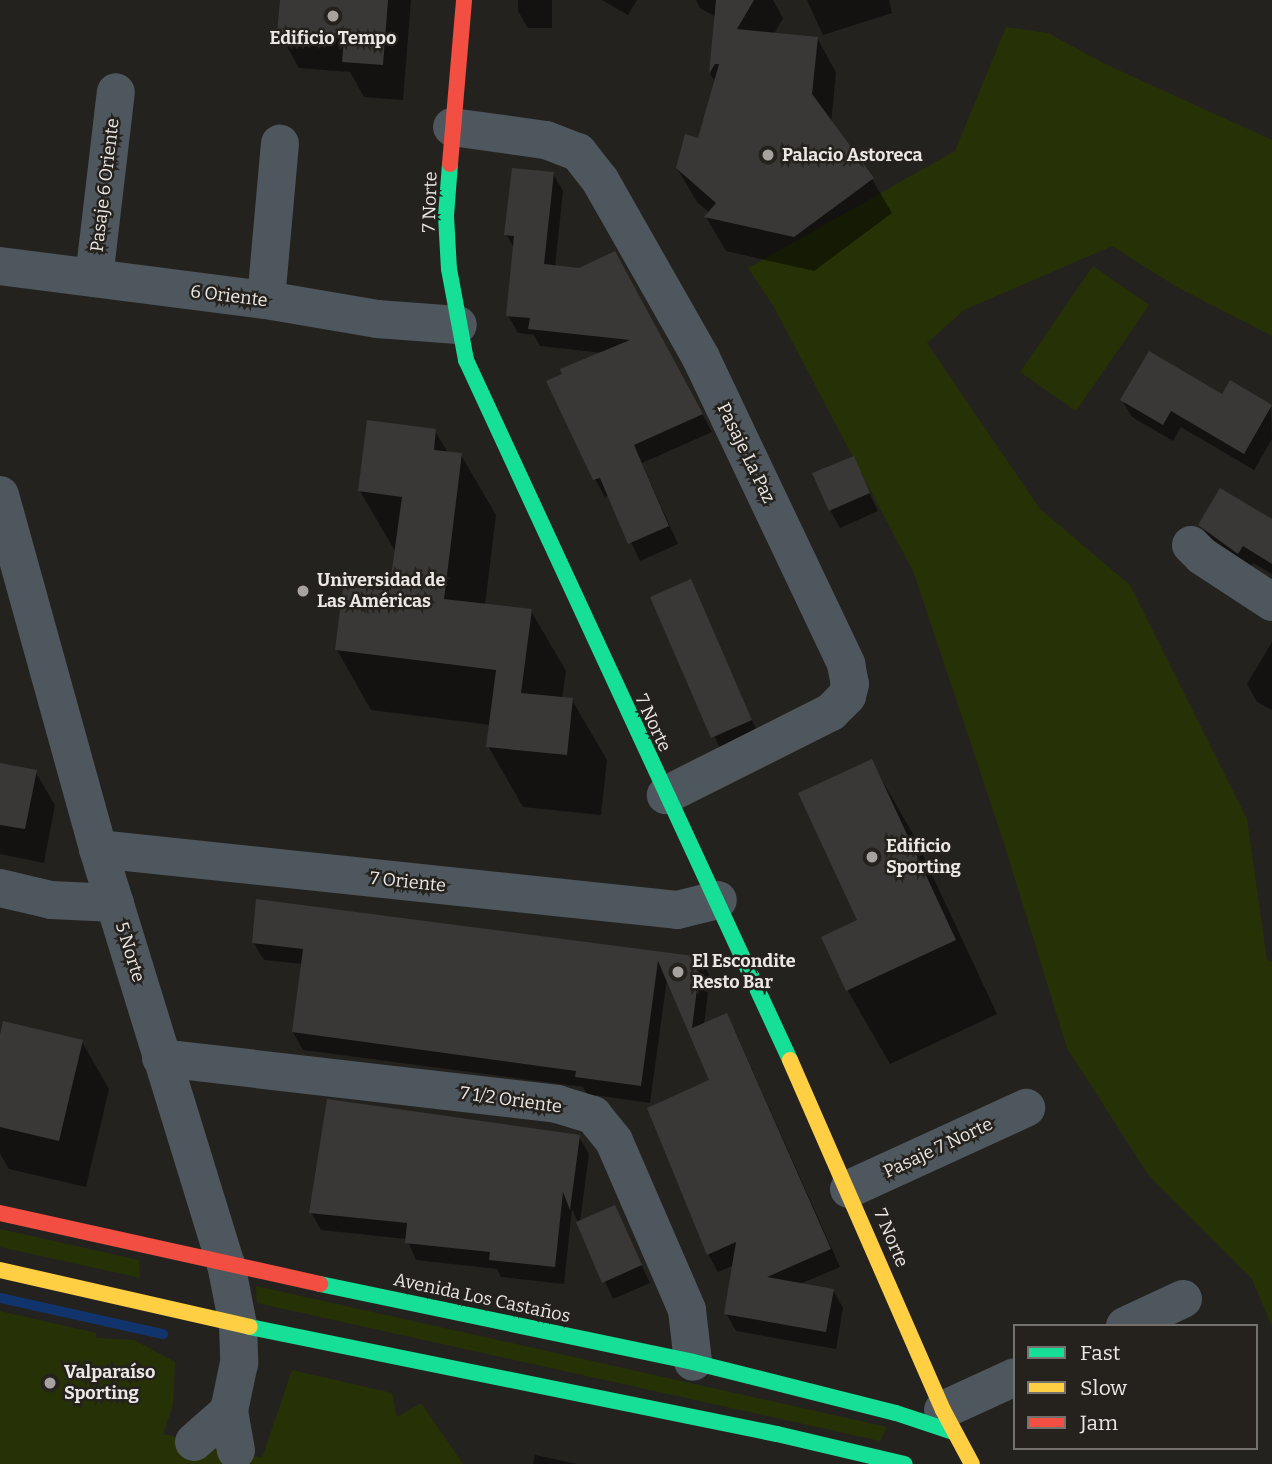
<!DOCTYPE html>
<html>
<head>
<meta charset="utf-8">
<style>
  body { margin:0 }
  #map { position:relative; width:1272px; height:1464px; overflow:hidden; background:#24221f; font-family:Bitter,serif }
  div>[style] { position:absolute }
  .green>* { inset:0; background:#263206 }
  .shadow>* { inset:0; background:#0007 }
  .stream>* { height:10px; margin:-5px; padding:0 5px; transform-origin:5px; border-radius:5px; background:#10346b }
  .building>* { inset:0; background:#3a3837 }
  .street>* { height:38px; margin:-19px; padding:0 19px; transform-origin:19px; border-radius:19px; background:#4e575d }
  .fast>* { height:16px; margin:-8px; padding:0 8px; transform-origin:8px; border-radius:8px; background:#16e098 }
  .slow>* { height:16px; margin:-8px; padding:0 8px; transform-origin:8px; border-radius:8px; background:#ffcf43 }
  .jam>* { height:16px; margin:-8px; padding:0 8px; transform-origin:8px; border-radius:8px; background:#f24e42 }
  .dots>* { width:19px; height:19px; translate:-50% -50%; box-sizing:border-box; border:4px solid #25221e; border-radius:50% }
  span { translate:-50% -50%; white-space:nowrap; text-align:center; line-height:1.15; -webkit-text-stroke:5px #25221e; paint-order:stroke }
  .poi-label { font-size:18px; color:#eae7e5; font-weight:700 }
  .left { translate:0 -50%; text-align:left }
  .street-label { font-size:18px; color:#eae7e5 }
  .legend { position:absolute; left:1013px; top:1324px; width:245px; height:126px; box-sizing:border-box; background:#25221e; border:2px solid #74716e; margin:0; padding:9px 12px; list-style:none; font-size:21px; color:#eae7e5 }
  .legend li { display:flex; align-items:center; gap:14px; height:35px }
  .legend b { width:35px; border:2px solid #74716e }
</style>
</head>
<body>
<div id="map">
  <div class="green">
    <div style="clip-path:polygon(1006px 27px,1048px 33px,1105px 64px,1272px 140px,1272px 336px,1177px 287px,1112px 246px,964px 310px,927px 343px,1040px 509px,1130px 585px,1247px 819px,1267px 960px,1272px 962px,1272px 1326px,1252px 1279px,1149px 1176px,1067px 1048px,1003px 840px,914px 573px,774px 307px,748px 268px,955px 151px)"></div>
    <div style="clip-path:polygon(1093px 266px,1149px 305px,1076px 411px,1020px 372px)"></div>
    <div style="clip-path:polygon(0 1229px,139px 1260px,140px 1278px,0 1247px)"></div>
    <div style="clip-path:polygon(256px 1286px,887px 1427px,880px 1441px,257px 1303px)"></div>
    <div style="clip-path:polygon(0 1311px,96px 1333px,96px 1338px,134px 1340px,175px 1362px,173px 1405px,163px 1434px,262px 1458px,292px 1370px,392px 1393px,397px 1417px,421px 1403px,463px 1464px,0 1464px)"></div>
  </div>
  <div class="shadow">
    <div style="clip-path:polygon(282px 0,411px 0,403px 100px,364px 97px,350px 72px,299px 68px,279px 32px)"></div>
    <div style="clip-path:polygon(518px 0,552px 0,552px 28px,528px 28px,518px 11px)"></div>
    <div style="clip-path:polygon(602px 0,637px 0,628px 15px)"></div>
    <div style="clip-path:polygon(696px 0,773px 0,783px 18px,774px 34px,817px 38px,836px 72px,831px 124px,872px 179px,892px 213px,814px 271px,726px 251px,706px 217px,710px 213px,697px 202px,677px 168px,699px 140px,716px 83px,710px 74px,716px 17px,700px 8px)"></div>
    <div style="clip-path:polygon(807px 0,889px 0,892px 13px,823px 35px)"></div>
    <div style="clip-path:polygon(553px 174px,563px 191px,555px 267px,624px 271px,712px 432px,642px 463px,678px 544px,640px 561px,609px 495px,605px 497px,595px 479px,548px 382px,603px 353px,540px 346px,534px 335px,518px 333px,508px 315px,515px 250px,506px 234px)"></div>
    <div style="clip-path:polygon(1122px 400px,1271px 407px,1272px 439px,1254px 470px,1181px 427px,1173px 441px,1132px 417px)"></div>
    <div style="clip-path:polygon(435px 431px,448px 453px,461px 455px,496px 515px,485px 605px,531px 611px,566px 671px,562px 699px,572px 700px,607px 760px,601px 815px,523px 807px,488px 746px,491px 725px,371px 710px,337px 650px,390px 593px,395px 551px,360px 491px)"></div>
    <div style="clip-path:polygon(853px 458px,878px 511px,840px 528px,830px 510px)"></div>
    <div style="clip-path:polygon(1272px 521px,1272px 574px,1253px 563px,1249px 570px,1211px 542px,1201px 525px)"></div>
    <div style="clip-path:polygon(690px 582px,760px 738px,723px 755px,653px 598px)"></div>
    <div style="clip-path:polygon(1272px 642px,1272px 710px,1257px 702px,1247px 684px)"></div>
    <div style="clip-path:polygon(871px 761px,913px 834px,997px 1014px,890px 1064px,848px 991px,823px 938px,860px 921px)"></div>
    <div style="clip-path:polygon(0 764px,35px 771px,55px 805px,44px 863px,0 854px)"></div>
    <div style="clip-path:polygon(253px 942px,700px 959px,710px 976px,704px 1025px,726px 1015px,736px 1033px,840px 1267px,800px 1284px,833px 1290px,843px 1308px,836px 1349px,736px 1331px,726px 1313px,734px 1265px,718px 1272px,708px 1254px,711px 1081px,667px 979px,650px 1103px,587px 1094px,583px 1087px,303px 1050px,293px 1032px,302px 964px,264px 960px)"></div>
    <div style="clip-path:polygon(82px 1042px,109px 1089px,86px 1187px,9px 1169px,0 1154px,0 1043px)"></div>
    <div style="clip-path:polygon(579px 1137px,589px 1154px,580px 1222px,614px 1207px,650px 1283px,613px 1299px,572px 1209px,564px 1284px,501px 1277px,497px 1269px,416px 1260px,407px 1239px,321px 1230px,311px 1212px)"></div>
    <div style="clip-path:polygon(535px 1455px,577px 1464px,533px 1464px)"></div>
  </div>
  <div class="stream">
    <div style="left:0;top:1298px;width:167px;rotate:12.5deg"></div>
  </div>
  <div class="building">
    <div style="clip-path:polygon(280px 0,388px 0,383px 65px,342px 62px,344px 38px,277px 33px)"></div>
    <div style="clip-path:polygon(716px 0,754px 0,737px 29px,818px 37px,812px 94px,874px 178px,794px 237px,704px 217px,716px 203px,676px 168px,685px 134px,698px 138px,719px 64px,715px 64px,709px 74px)"></div>
    <div style="clip-path:polygon(512px 168px,554px 172px,544px 264px,579px 268px,615px 251px,703px 414px,634px 445px,669px 526px,628px 544px,600px 478px,593px 480px,546px 381px,562px 374px,560px 369px,630px 340px,528px 329px,530px 318px,506px 316px,514px 236px,504px 235px)"></div>
    <div style="clip-path:polygon(1149px 351px,1222px 394px,1230px 380px,1272px 405px,1244px 454px,1171px 411px,1163px 425px,1120px 400px)"></div>
    <div style="clip-path:polygon(367px 420px,436px 429px,434px 450px,462px 453px,444px 599px,532px 609px,521px 693px,573px 698px,567px 755px,486px 747px,496px 670px,335px 650px,343px 586px,389px 591px,402px 497px,358px 491px)"></div>
    <div style="clip-path:polygon(854px 456px,870px 493px,829px 511px,812px 473px)"></div>
    <div style="clip-path:polygon(1220px 488px,1272px 519px,1272px 564px,1243px 546px,1238px 554px,1198px 525px)"></div>
    <div style="clip-path:polygon(691px 579px,752px 720px,711px 738px,650px 597px)"></div>
    <div style="clip-path:polygon(872px 759px,956px 940px,846px 991px,821px 937px,857px 920px,798px 793px)"></div>
    <div style="clip-path:polygon(0 763px,37px 770px,25px 829px,0 825px)"></div>
    <div style="clip-path:polygon(256px 899px,701px 957px,692px 1028px,727px 1013px,831px 1249px,767px 1277px,834px 1289px,826px 1332px,724px 1314px,736px 1242px,707px 1255px,647px 1108px,709px 1080px,658px 961px,641px 1086px,575px 1077px,576px 1071px,292px 1032px,303px 949px,252px 943px)"></div>
    <div style="clip-path:polygon(3px 1021px,83px 1040px,59px 1141px,0 1127px,0 1035px)"></div>
    <div style="clip-path:polygon(327px 1099px,580px 1135px,570px 1210px,563px 1192px,555px 1267px,489px 1260px,490px 1252px,405px 1243px,407px 1223px,309px 1213px)"></div>
    <div style="clip-path:polygon(615px 1205px,642px 1265px,602px 1283px,576px 1222px)"></div>
  </div>
  <div class="street">
    <div style="left:452px;top:127px;width:95px;rotate:7.9deg"></div>
    <div style="left:546px;top:140px;width:34px;rotate:21deg"></div>
    <div style="left:578px;top:152px;width:36px;rotate:52deg"></div>
    <div style="left:600px;top:180px;width:205px;rotate:60.4deg"></div>
    <div style="left:701px;top:358px;width:339px;rotate:64.6deg"></div>
    <div style="left:846px;top:664px;width:20px;rotate:79deg"></div>
    <div style="left:850px;top:684px;width:12px;rotate:104deg"></div>
    <div style="left:847px;top:696px;width:23px;rotate:135deg"></div>
    <div style="left:831px;top:712px;width:185px;rotate:153.3deg"></div>
    <div style="left:0;top:266px;width:268px;rotate:7.3deg"></div>
    <div style="left:266px;top:300px;width:113px;rotate:9.7deg"></div>
    <div style="left:377px;top:319px;width:81px;rotate:4.2deg"></div>
    <div style="left:94px;top:278px;width:187px;rotate:-83.3deg"></div>
    <div style="left:266px;top:300px;width:157px;rotate:-84.9deg"></div>
    <div style="left:0;top:495px;width:367px;rotate:74.5deg"></div>
    <div style="left:98px;top:849px;width:434px;rotate:72.9deg"></div>
    <div style="left:226px;top:1264px;width:62px;rotate:78.9deg"></div>
    <div style="left:238px;top:1325px;width:38px;rotate:88deg"></div>
    <div style="left:239px;top:1363px;width:49px;rotate:101.8deg"></div>
    <div style="left:229px;top:1411px;width:40px;rotate:80deg"></div>
    <div style="left:1191px;top:545px;width:16px;rotate:45deg"></div>
    <div style="left:1202px;top:556px;width:84px;rotate:33.3deg"></div>
    <div style="left:98px;top:849px;width:582px;rotate:6.01deg"></div>
    <div style="left:677px;top:910px;width:42px;rotate:-13.7deg"></div>
    <div style="left:0;top:888px;width:52px;rotate:13.2deg"></div>
    <div style="left:51px;top:900px;width:64px;rotate:2.7deg"></div>
    <div style="left:161px;top:1058px;width:399px;rotate:6.6deg"></div>
    <div style="left:557px;top:1104px;width:38px;rotate:17deg"></div>
    <div style="left:593px;top:1115px;width:33px;rotate:51deg"></div>
    <div style="left:614px;top:1141px;width:184px;rotate:66.6deg"></div>
    <div style="left:687px;top:1310px;width:52px;rotate:83.4deg"></div>
    <div style="left:849px;top:1189px;width:195px;rotate:-24.6deg"></div>
    <div style="left:1125px;top:1326px;width:64px;rotate:-25deg"></div>
    <div style="left:943px;top:1410px;width:79px;rotate:-24.6deg"></div>
    <div style="left:194px;top:1442px;width:47px;rotate:-41.5deg"></div>
  </div>
  <div class="fast">
    <div style="left:450px;top:164px;width:52px;rotate:94.4deg"></div>
    <div style="left:446px;top:216px;width:53px;rotate:86.8deg"></div>
    <div style="left:449px;top:269px;width:93px;rotate:79.4deg"></div>
    <div style="left:466px;top:360px;width:771px;rotate:65.16deg"></div>
    <div style="left:320px;top:1284px;width:381px;rotate:11.8deg"></div>
    <div style="left:693px;top:1362px;width:209px;rotate:14.1deg"></div>
    <div style="left:896px;top:1413px;width:60px;rotate:18.4deg"></div>
    <div style="left:250px;top:1327px;width:538px;rotate:11.48deg"></div>
    <div style="left:777px;top:1434px;width:131px;rotate:13.2deg"></div>
  </div>
  <div class="slow">
    <div style="left:790px;top:1060px;width:382px;rotate:66.4deg"></div>
    <div style="left:943px;top:1410px;width:61px;rotate:61.8deg"></div>
    <div style="left:0;top:1270px;width:256px;rotate:12.8deg"></div>
  </div>
  <div class="jam">
    <div style="left:450px;top:164px;width:165px;rotate:-85.1deg"></div>
    <div style="left:0;top:1213px;width:328px;rotate:12.5deg"></div>
  </div>
  <div class="dots">
    <div style="left:333px;top:16px;background:#a5a2a0"></div>
    <div style="left:768px;top:155px;background:#a5a2a0"></div>
    <div style="left:303px;top:591px;background:#a5a2a0"></div>
    <div style="left:872px;top:857px;background:#a5a2a0"></div>
    <div style="left:678px;top:972px;background:#a5a2a0"></div>
    <div style="left:50px;top:1383px;background:#a5a2a0"></div>
  </div>
  <div class="poi-label">
    <span style="left:333px;top:38px">Edificio Tempo</span>
    <span class="left" style="left:782px;top:155px">Palacio Astoreca</span>
    <span class="left" style="left:317px;top:591px">Universidad de<br>Las Américas</span>
    <span class="left" style="left:886px;top:857px">Edificio<br>Sporting</span>
    <span class="left" style="left:692px;top:972px">El Escondite<br>Resto Bar</span>
    <span class="left" style="left:64px;top:1383px">Valparaíso<br>Sporting</span>
  </div>
  <div class="street-label">
    <span style="left:105px;top:185px;rotate:-83deg">Pasaje 6 Oriente</span>
    <span style="left:430px;top:202px;rotate:-88deg">7 Norte</span>
    <span style="left:229px;top:296px;rotate:7deg">6 Oriente</span>
    <span style="left:746px;top:453px;rotate:64deg">Pasaje La Paz</span>
    <span style="left:653px;top:723px;rotate:65deg">7 Norte</span>
    <span style="left:408px;top:882px;rotate:6deg">7 Oriente</span>
    <span style="left:130px;top:952px;rotate:73deg">5 Norte</span>
    <span style="left:511px;top:1100px;rotate:8deg">7 1/2 Oriente</span>
    <span style="left:938px;top:1148px;rotate:-25deg">Pasaje 7 Norte</span>
    <span style="left:891px;top:1238px;rotate:67deg">7 Norte</span>
    <span style="left:482px;top:1298px;rotate:12deg">Avenida Los Castaños</span>
  </div>
  <ul class="legend">
  <li><b style="height:9px;background:#16e098"></b>Fast</li>
  <li><b style="height:9px;background:#ffcf43"></b>Slow</li>
  <li><b style="height:9px;background:#f24e42"></b>Jam</li>
  </ul>
</div>
</body>
</html>
